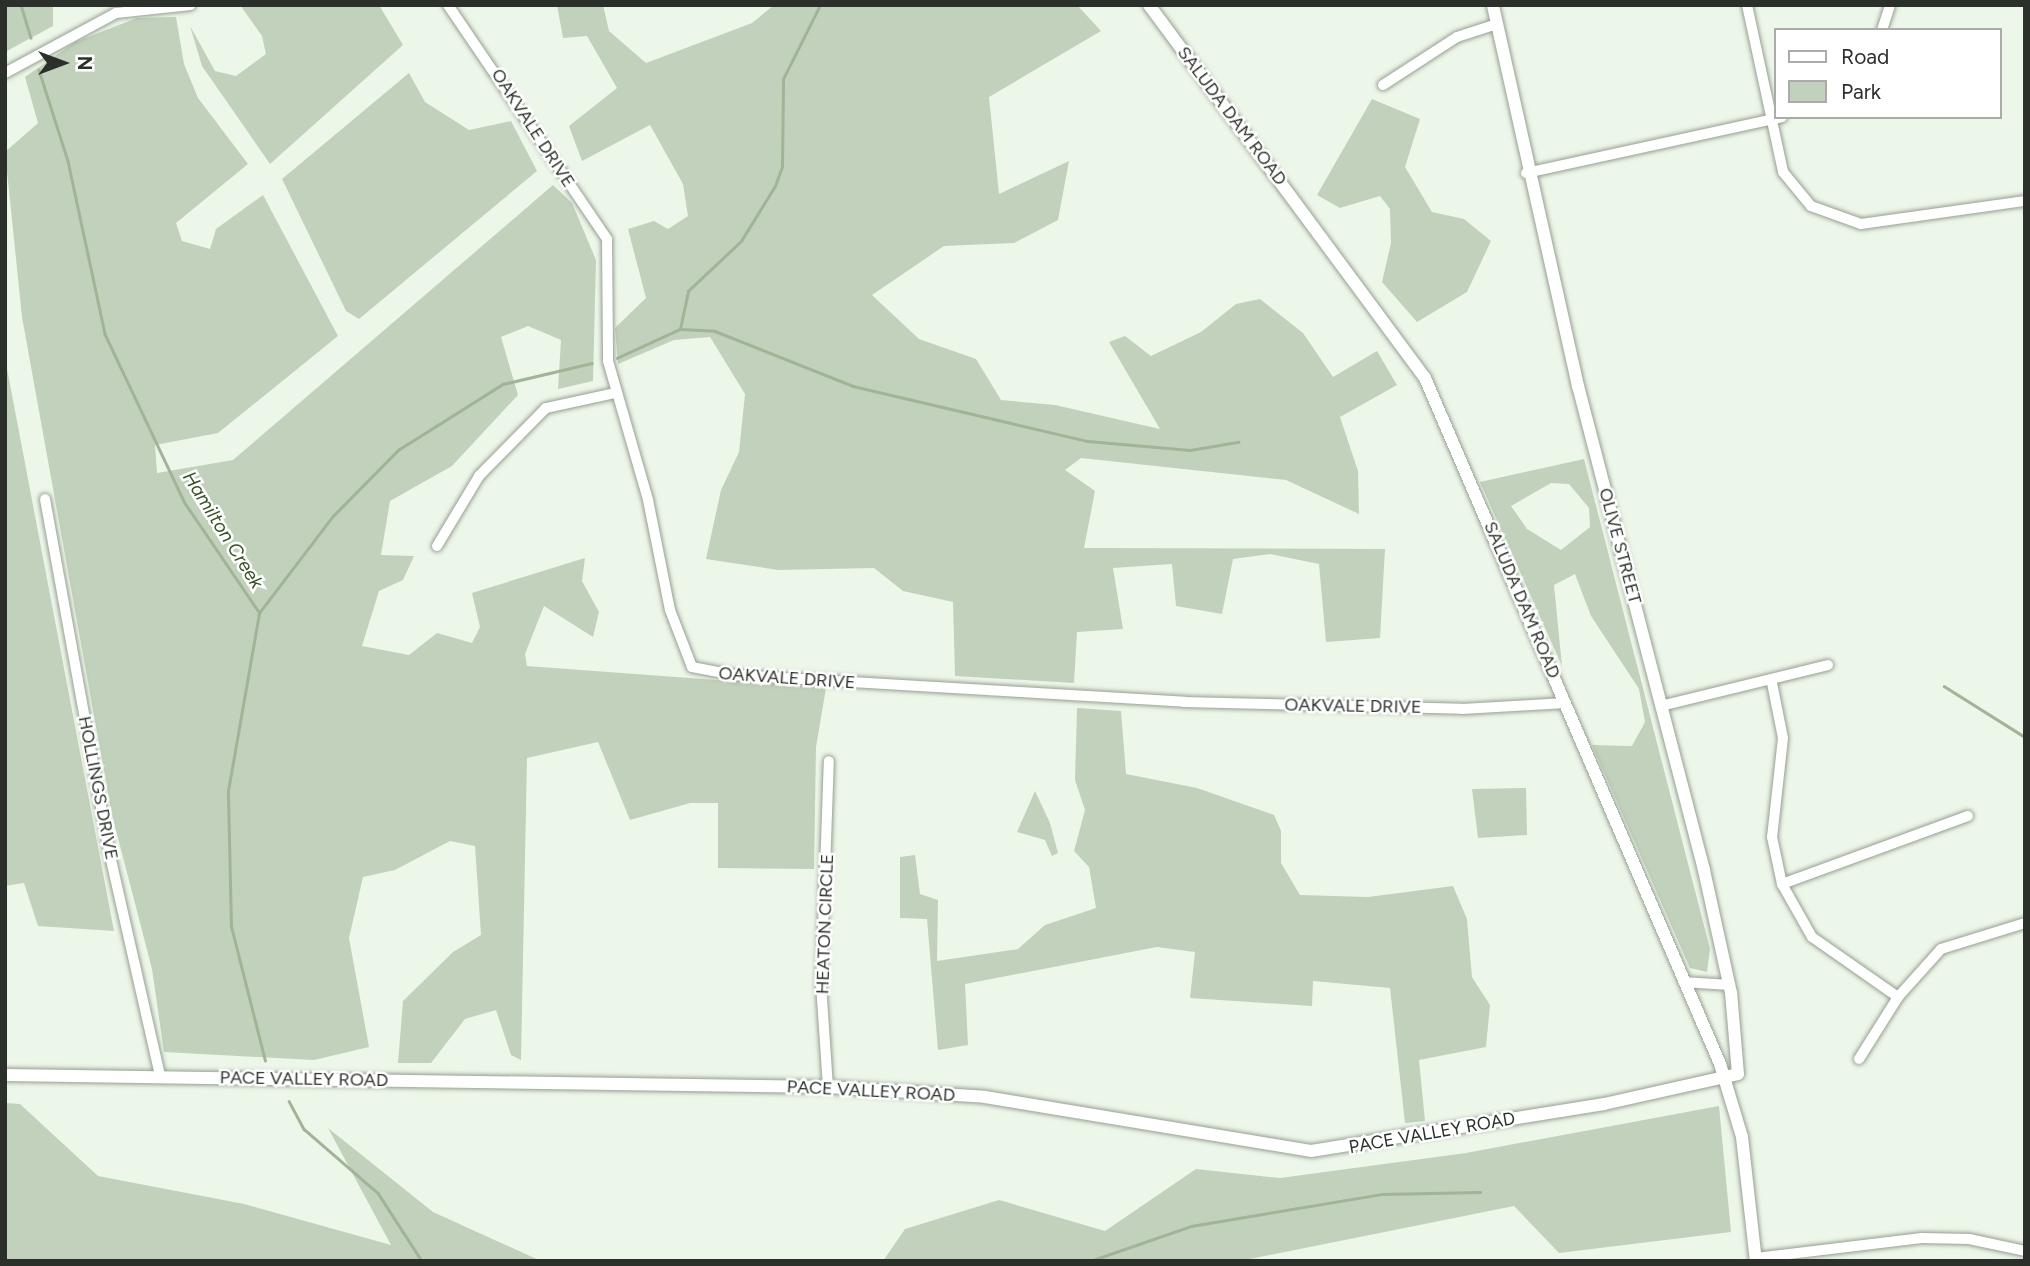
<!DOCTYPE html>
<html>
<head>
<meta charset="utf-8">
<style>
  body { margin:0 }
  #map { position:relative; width:2030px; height:1266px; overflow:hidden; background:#edf7e9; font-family:Figtree,sans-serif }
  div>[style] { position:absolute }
  .green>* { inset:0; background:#c2d1bb }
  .stream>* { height:2.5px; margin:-1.25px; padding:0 1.25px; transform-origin:1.25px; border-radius:1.25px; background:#a1b498 }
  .roads { filter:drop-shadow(0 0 2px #969f92) drop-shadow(0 0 2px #969f92) }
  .minor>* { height:10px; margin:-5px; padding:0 5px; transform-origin:5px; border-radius:5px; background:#fff }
  .tertiary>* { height:12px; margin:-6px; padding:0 6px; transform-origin:6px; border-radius:6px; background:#fff }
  span { translate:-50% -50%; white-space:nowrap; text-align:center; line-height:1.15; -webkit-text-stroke:5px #fff; paint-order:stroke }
  .street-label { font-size:18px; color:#2c302b }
  .water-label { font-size:19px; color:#375228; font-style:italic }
  .frame { position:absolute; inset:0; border:7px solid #2c302b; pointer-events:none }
  .legend { position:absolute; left:1774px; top:28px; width:228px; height:91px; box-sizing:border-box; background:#fff; border:2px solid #abacaa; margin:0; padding:9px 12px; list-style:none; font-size:21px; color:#2c302b }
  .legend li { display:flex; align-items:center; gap:14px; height:35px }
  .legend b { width:35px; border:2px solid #abacaa }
  .north { position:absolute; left:28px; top:28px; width:70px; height:70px; -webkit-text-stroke:5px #fff; paint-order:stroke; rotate:90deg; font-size:19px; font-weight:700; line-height:28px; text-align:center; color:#2c302b }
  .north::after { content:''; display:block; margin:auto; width:24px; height:32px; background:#2c302b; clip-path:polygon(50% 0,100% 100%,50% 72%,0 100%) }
</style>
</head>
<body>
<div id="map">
  <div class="green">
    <div style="clip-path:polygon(5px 5px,53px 5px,53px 26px,5px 52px)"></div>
    <div style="clip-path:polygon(240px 5px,379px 5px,403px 45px,270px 164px,202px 66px,190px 26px,215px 71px,236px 76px,266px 54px,262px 36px)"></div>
    <div style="clip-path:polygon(557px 5px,603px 5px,609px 31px,646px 63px,752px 23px,774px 5px,1077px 5px,1101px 31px,989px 97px,999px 194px,1069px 161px,1058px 220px,1014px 243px,944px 246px,872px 295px,919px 339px,976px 359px,1001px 400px,1055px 405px,1160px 429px,1109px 342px,1125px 336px,1151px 356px,1201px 332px,1236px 304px,1260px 299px,1303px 333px,1333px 377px,1377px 351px,1397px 385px,1340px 417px,1358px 471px,1359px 514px,1286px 480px,1081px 458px,1065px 470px,1095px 491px,1084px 548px,1385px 549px,1380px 638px,1326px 642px,1319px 564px,1270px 554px,1233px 559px,1222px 614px,1176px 606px,1172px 564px,1113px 568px,1123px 629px,1077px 632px,1074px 683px,955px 676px,953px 602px,903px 591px,874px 568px,778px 570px,706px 559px,721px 490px,739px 452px,745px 394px,710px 337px,674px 340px,618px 364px,615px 328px,646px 298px,628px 229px,654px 221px,668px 229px,688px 216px,683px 184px,650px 125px,582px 161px,569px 126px,617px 88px,587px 36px,563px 38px)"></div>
    <div style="clip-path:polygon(176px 17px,184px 64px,198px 98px,248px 164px,176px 223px,182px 241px,210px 249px,216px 229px,263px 195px,338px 336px,218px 433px,155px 445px,157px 473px,233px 460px,553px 185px,572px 203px,596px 260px,593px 381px,558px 389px,561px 340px,528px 326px,501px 337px,518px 395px,452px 466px,390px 501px,381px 555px,414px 556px,403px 580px,379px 591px,362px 646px,409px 655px,437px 633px,472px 643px,480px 627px,472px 593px,585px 558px,582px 581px,599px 612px,593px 637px,544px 606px,525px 654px,527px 666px,826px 688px,816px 747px,814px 869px,718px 868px,718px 803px,690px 803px,630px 820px,598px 742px,527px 758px,521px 1060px,511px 1055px,496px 1010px,465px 1019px,431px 1063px,398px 1063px,403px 1001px,453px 952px,481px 935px,475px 846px,450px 841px,395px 870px,363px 877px,349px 938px,369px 1047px,314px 1060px,164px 1052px,152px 969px,112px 815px,22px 317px,5px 152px,38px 123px,25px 77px,75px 42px,137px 18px)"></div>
    <div style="clip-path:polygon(409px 73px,425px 102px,469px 130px,511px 121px,537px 171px,359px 319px,346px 311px,282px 179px)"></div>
    <div style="clip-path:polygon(1372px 99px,1420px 119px,1405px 167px,1432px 212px,1464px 219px,1491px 241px,1467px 292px,1417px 322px,1382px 282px,1391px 243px,1390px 209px,1380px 196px,1340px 208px,1317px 195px)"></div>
    <div style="clip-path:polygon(5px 358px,114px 931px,38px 926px,24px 883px,5px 886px)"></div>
    <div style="clip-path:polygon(evenodd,1584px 459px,1710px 949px,1707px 972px,1690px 968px,1592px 745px,1632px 746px,1645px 722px,1639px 689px,1591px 616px,1575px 574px,1554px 585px,1562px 666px,1480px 482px,1584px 459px,1551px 483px,1569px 484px,1589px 508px,1590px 527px,1561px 550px,1527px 529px,1511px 506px,1551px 483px)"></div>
    <div style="clip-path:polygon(1077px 708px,1121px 711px,1126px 774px,1197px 788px,1274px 815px,1281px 831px,1281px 863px,1300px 895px,1368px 897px,1453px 886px,1467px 919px,1472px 977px,1490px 1005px,1486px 1047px,1419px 1060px,1425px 1121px,1405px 1123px,1390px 988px,1313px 981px,1312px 1006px,1190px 998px,1195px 952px,1157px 947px,965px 984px,968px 1045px,938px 1050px,927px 919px,900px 918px,900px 857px,915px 855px,920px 894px,938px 900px,937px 961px,1018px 949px,1045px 925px,1096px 908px,1089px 867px,1074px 851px,1085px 810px,1075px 780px)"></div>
    <div style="clip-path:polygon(1526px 788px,1527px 835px,1478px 838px,1472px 789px)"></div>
    <div style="clip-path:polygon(1035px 791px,1050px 823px,1058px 853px,1052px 856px,1045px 840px,1017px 832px)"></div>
    <div style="clip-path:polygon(5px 1103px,20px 1104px,98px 1176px,244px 1204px,391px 1245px,328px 1128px,433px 1212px,541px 1261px,5px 1261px)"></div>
    <div style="clip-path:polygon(1719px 1106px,1731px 1232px,1559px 1253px,1514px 1206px,1240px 1261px,883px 1261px,905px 1229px,999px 1200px,1105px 1231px,1196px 1169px,1280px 1178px,1466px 1153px)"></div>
  </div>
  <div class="stream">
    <div style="left:21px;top:5px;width:34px;rotate:73deg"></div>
    <div style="left:39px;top:70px;width:96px;rotate:72.3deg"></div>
    <div style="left:68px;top:161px;width:177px;rotate:77.9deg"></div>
    <div style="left:105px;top:334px;width:187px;rotate:64.7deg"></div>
    <div style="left:185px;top:503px;width:132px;rotate:55.8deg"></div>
    <div style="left:680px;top:329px;width:39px;rotate:-78deg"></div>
    <div style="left:688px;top:291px;width:73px;rotate:-43.3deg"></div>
    <div style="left:741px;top:241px;width:65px;rotate:-58.3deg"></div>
    <div style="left:775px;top:186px;width:20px;rotate:-70deg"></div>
    <div style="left:782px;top:167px;width:88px;rotate:-89.3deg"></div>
    <div style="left:783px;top:79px;width:83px;rotate:-63.4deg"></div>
    <div style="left:617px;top:358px;width:69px;rotate:-24.7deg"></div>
    <div style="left:680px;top:329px;width:35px;rotate:3deg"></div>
    <div style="left:715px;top:331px;width:149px;rotate:21.7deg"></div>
    <div style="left:853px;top:386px;width:241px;rotate:13.2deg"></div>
    <div style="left:1088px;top:441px;width:102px;rotate:5deg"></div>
    <div style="left:1190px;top:450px;width:49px;rotate:-9.5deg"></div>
    <div style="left:1944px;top:686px;width:96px;rotate:32.2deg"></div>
    <div style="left:265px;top:1061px;width:138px;rotate:-104.2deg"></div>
    <div style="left:231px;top:927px;width:136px;rotate:-91.3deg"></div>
    <div style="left:228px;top:791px;width:181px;rotate:-80.1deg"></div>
    <div style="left:259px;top:613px;width:122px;rotate:-52.7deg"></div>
    <div style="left:333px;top:516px;width:93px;rotate:-45.4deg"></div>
    <div style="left:398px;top:450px;width:124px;rotate:-32.2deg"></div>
    <div style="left:503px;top:384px;width:91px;rotate:-13.3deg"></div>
    <div style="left:289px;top:1101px;width:32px;rotate:62deg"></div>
    <div style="left:304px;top:1129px;width:98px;rotate:40.9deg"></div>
    <div style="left:378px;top:1193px;width:81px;rotate:57.1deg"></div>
    <div style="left:1090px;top:1261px;width:107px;rotate:-19.1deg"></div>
    <div style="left:1191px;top:1226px;width:194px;rotate:-9.5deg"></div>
    <div style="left:1382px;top:1194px;width:98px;rotate:-1.2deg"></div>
  </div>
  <div class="roads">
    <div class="minor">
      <div style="left:448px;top:5px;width:283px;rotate:55.8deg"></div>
      <div style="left:607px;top:239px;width:122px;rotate:89.5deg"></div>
      <div style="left:608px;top:361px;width:145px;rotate:73.9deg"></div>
      <div style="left:648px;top:500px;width:112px;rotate:78.7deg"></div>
      <div style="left:670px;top:610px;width:61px;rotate:68.9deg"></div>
      <div style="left:692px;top:667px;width:43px;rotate:10.8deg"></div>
      <div style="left:734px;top:675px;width:451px;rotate:3.4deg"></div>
      <div style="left:1184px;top:702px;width:278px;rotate:1.4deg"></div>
      <div style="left:1462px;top:709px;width:104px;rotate:-3.3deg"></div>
      <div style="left:1747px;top:5px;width:171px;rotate:77.8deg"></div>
      <div style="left:1783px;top:172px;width:44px;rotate:50.5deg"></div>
      <div style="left:1811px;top:206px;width:53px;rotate:19.8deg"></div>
      <div style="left:1861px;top:224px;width:166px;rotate:-8deg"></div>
      <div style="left:1882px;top:30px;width:26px;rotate:-72deg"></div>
      <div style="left:5px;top:73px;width:126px;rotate:-28.4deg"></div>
      <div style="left:116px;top:13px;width:75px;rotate:-6.1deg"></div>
      <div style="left:1383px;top:85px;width:88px;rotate:-33deg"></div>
      <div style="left:1457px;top:37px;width:42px;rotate:-18deg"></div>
      <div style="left:1526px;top:173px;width:262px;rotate:-12.3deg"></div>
      <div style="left:45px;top:499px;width:358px;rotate:79.7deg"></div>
      <div style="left:109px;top:851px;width:231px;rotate:77.2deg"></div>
      <div style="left:437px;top:546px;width:82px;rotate:-59deg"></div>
      <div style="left:479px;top:476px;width:95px;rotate:-45.4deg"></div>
      <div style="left:546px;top:408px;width:71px;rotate:-12.3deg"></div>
      <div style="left:1772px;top:683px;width:56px;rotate:78.7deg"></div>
      <div style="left:1783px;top:738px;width:100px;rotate:96.3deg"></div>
      <div style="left:1772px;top:837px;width:48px;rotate:78deg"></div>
      <div style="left:1782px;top:884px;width:61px;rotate:60.5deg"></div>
      <div style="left:1812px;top:937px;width:105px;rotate:34.9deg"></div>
      <div style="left:1898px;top:997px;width:64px;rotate:-48.1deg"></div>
      <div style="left:1941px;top:949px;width:88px;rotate:-17.2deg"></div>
      <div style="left:1661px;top:706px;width:172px;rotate:-13.8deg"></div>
      <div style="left:1782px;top:884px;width:198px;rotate:-20.1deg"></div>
      <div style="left:1684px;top:982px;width:45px;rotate:3.8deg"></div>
      <div style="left:1859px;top:1059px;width:73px;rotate:-57.8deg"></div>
      <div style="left:828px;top:1087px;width:102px;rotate:-93.9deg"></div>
      <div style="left:821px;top:985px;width:224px;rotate:-88deg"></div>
      <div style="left:1756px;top:1258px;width:167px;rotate:-6.9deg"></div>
      <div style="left:1922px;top:1238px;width:47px;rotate:1.2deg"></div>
      <div style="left:1969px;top:1239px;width:57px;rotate:12.1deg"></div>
    </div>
    <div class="tertiary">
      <div style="left:1149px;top:5px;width:464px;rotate:53.5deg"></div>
      <div style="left:1425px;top:378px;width:747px;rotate:66.73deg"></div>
      <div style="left:1720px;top:1064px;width:76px;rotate:73.2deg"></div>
      <div style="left:1742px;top:1137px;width:125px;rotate:83.6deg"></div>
      <div style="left:5px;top:1075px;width:823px;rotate:0.84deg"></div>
      <div style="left:828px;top:1087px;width:157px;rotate:3.6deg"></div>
      <div style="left:985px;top:1097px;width:330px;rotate:9.4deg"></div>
      <div style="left:1311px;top:1151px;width:297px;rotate:-9.1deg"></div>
      <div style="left:1604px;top:1104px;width:137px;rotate:-12.6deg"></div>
      <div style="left:1738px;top:1074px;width:81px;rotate:-94.9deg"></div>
      <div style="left:1731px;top:993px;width:126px;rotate:-102.4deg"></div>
      <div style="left:1704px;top:870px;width:500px;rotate:-104.59deg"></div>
      <div style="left:1578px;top:386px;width:390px;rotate:-102.6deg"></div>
    </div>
  </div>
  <div class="street-label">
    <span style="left:1232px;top:116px;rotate:53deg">SALUDA DAM ROAD</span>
    <span style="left:533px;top:128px;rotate:57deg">OAKVALE DRIVE</span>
    <span style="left:1620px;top:546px;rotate:75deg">OLIVE STREET</span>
    <span style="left:1522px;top:600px;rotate:67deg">SALUDA DAM ROAD</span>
    <span style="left:787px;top:678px;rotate:4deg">OAKVALE DRIVE</span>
    <span style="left:1353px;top:706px;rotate:1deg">OAKVALE DRIVE</span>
    <span style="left:98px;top:788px;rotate:79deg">HOLLINGS DRIVE</span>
    <span style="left:825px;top:924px;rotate:-88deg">HEATON CIRCLE</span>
    <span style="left:304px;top:1079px;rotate:1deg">PACE VALLEY ROAD</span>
    <span style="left:871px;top:1091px;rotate:3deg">PACE VALLEY ROAD</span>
    <span style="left:1432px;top:1133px;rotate:-10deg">PACE VALLEY ROAD</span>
  </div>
  <div class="water-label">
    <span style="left:223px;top:530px;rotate:58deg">Hamilton Creek</span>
  </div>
  <div class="frame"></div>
  <ul class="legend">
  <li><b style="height:9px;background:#fff"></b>Road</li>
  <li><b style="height:19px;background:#c2d1bb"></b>Park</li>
  </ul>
  <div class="north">N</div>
</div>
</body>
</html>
